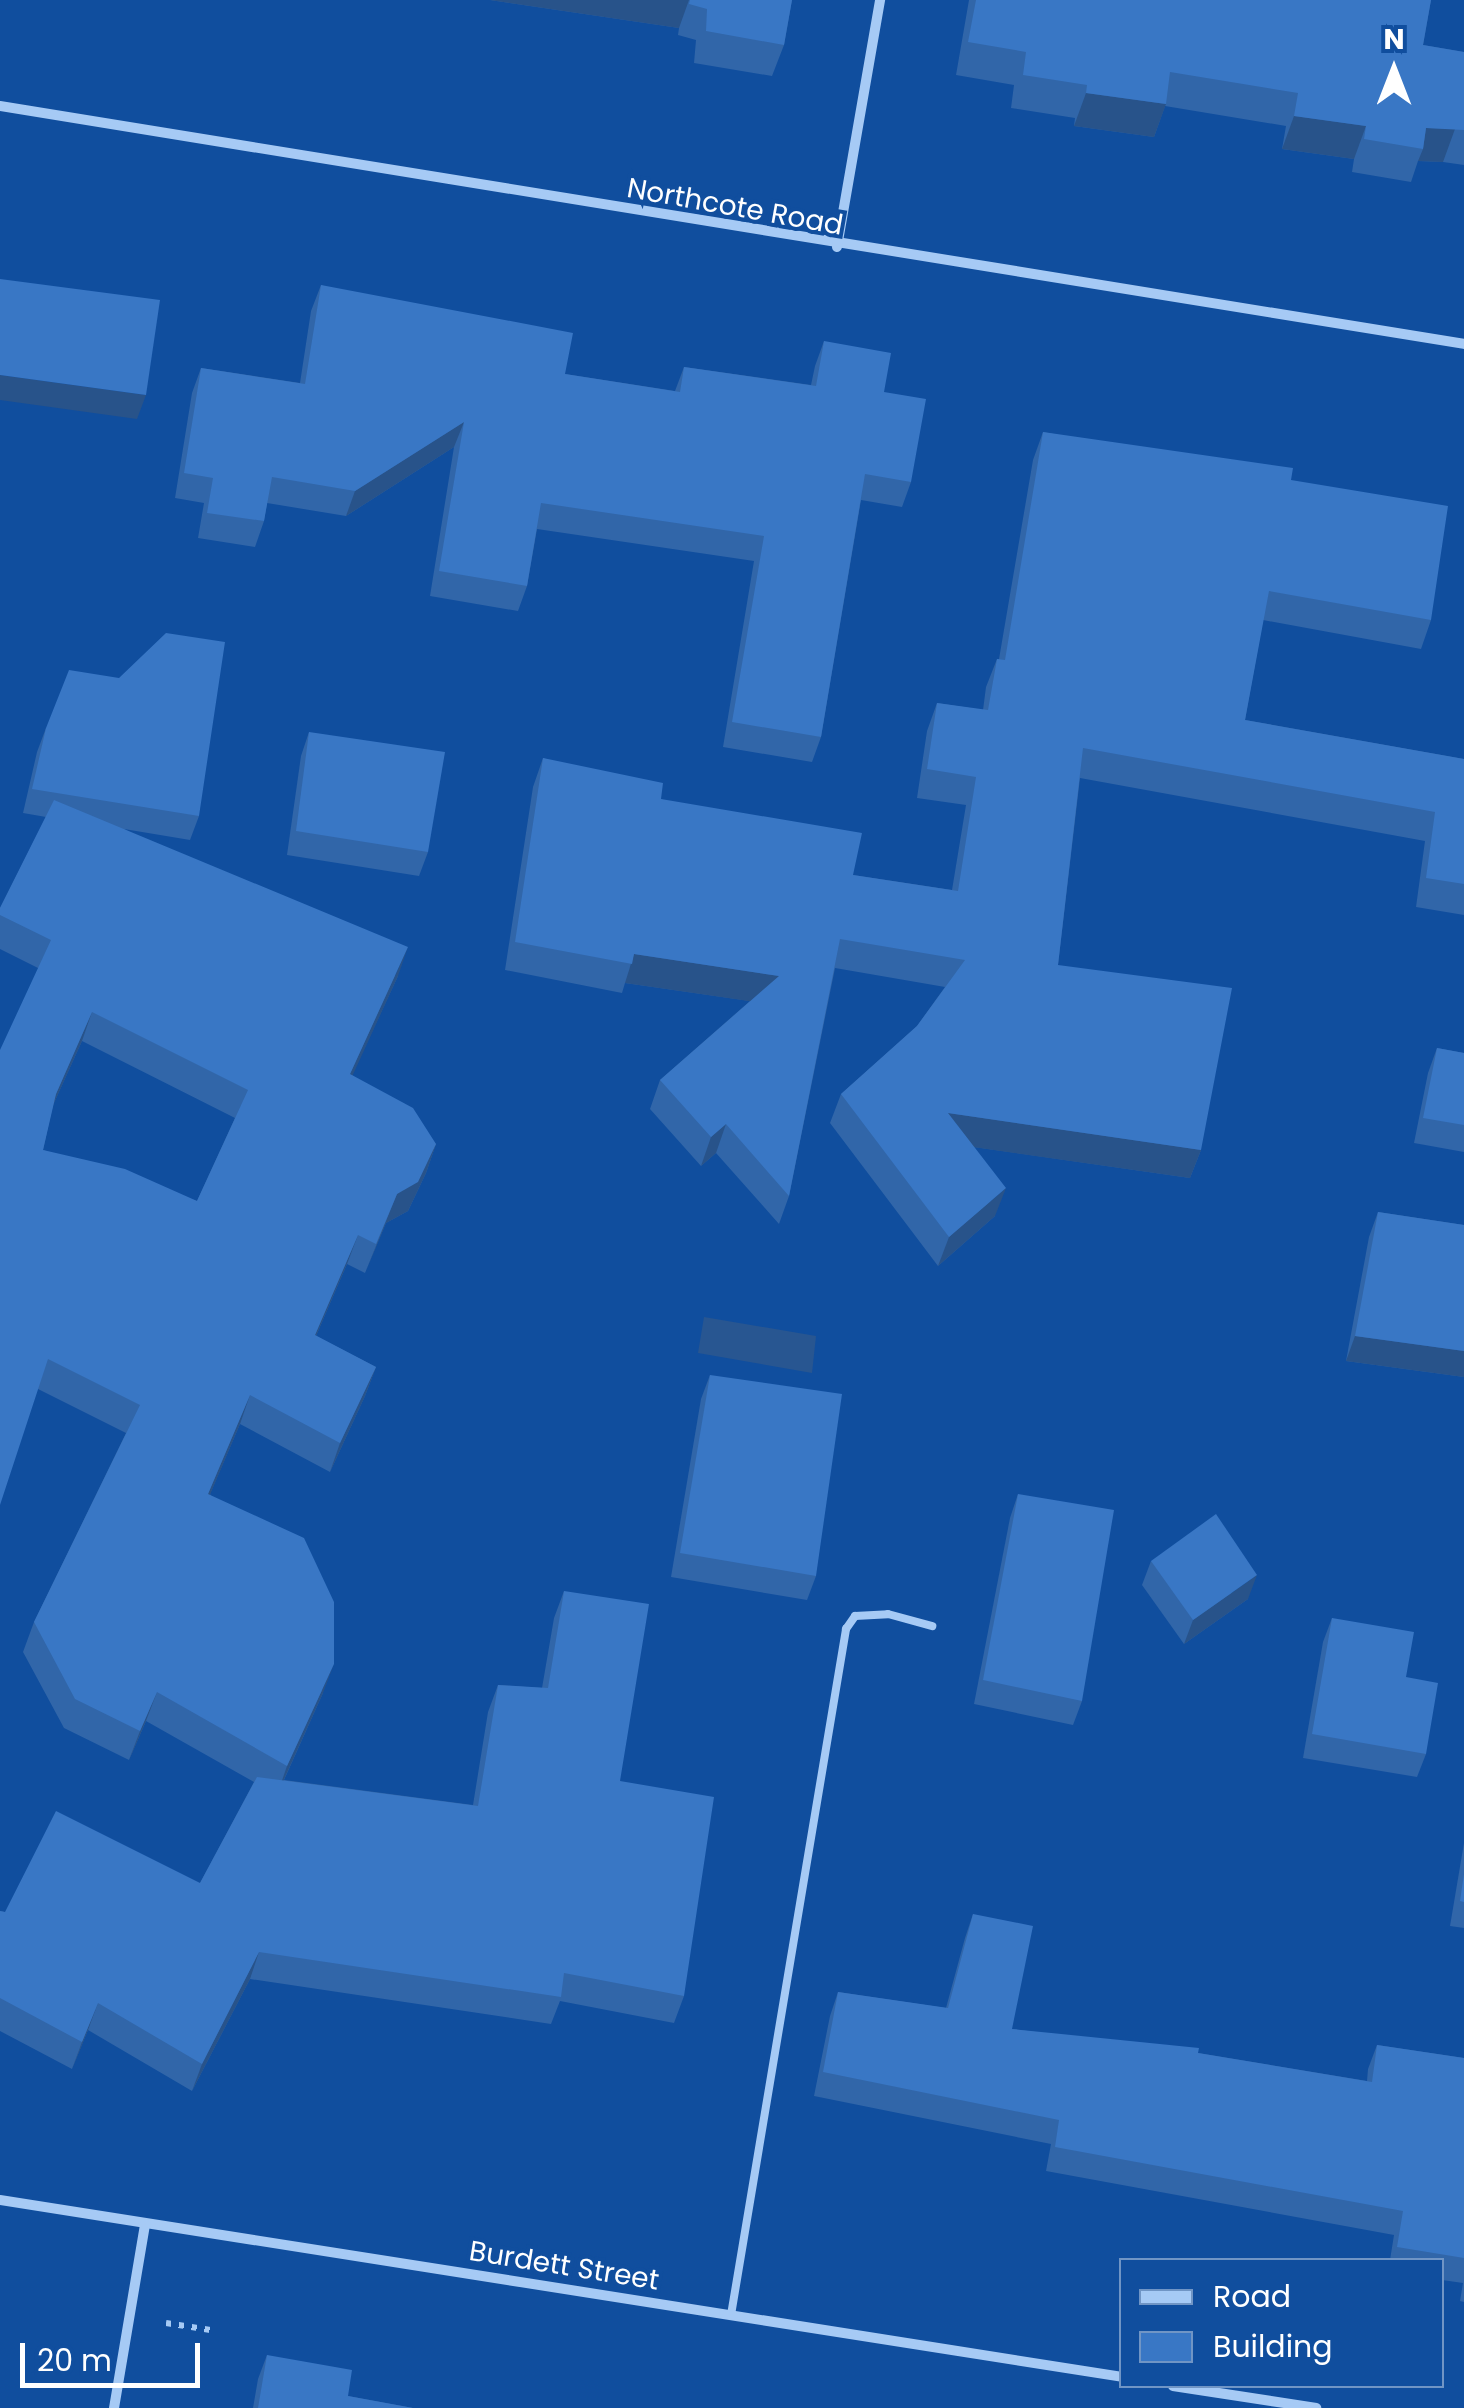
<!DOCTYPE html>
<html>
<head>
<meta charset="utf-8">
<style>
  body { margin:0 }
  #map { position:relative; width:1464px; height:2408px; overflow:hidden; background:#104e9e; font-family:Poppins,sans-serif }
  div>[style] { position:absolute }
  .water>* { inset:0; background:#285691 }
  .path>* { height:6px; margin-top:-3px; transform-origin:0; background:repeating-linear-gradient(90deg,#a6caf5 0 5px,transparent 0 13px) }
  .lane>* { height:8px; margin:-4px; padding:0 4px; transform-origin:4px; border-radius:4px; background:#a6caf5 }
  .street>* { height:10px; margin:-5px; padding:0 5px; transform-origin:5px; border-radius:5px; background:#a6caf5 }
  .wall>* { inset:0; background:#3166a9 }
  .shaded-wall>* { inset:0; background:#28538a }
  .building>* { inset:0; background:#3977c5 }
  span { translate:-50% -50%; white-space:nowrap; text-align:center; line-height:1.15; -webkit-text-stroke:8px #104e9e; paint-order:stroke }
  .street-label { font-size:28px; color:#fff }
  .legend { position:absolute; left:1119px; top:2258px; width:325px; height:130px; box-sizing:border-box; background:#104e9e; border:2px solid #7095c5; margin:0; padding:12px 18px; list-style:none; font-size:30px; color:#fff }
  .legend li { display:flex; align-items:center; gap:20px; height:50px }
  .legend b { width:50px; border:2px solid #7095c5 }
  .north { position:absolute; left:1344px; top:20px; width:100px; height:100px; -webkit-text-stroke:8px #104e9e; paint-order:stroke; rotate:0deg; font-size:28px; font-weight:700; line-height:40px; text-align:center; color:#fff }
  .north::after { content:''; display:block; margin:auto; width:35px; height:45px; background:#fff; clip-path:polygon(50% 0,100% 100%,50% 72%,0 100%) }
  .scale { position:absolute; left:20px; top:2343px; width:180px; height:45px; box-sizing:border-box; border:5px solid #fff; border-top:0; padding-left:12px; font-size:30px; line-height:35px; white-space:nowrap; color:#fff; -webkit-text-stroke:8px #104e9e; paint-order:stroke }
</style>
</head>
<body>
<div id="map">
  <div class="water">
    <div style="clip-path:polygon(704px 1317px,816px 1336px,812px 1373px,698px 1353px)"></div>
  </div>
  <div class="path">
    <div style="left:166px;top:2323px;width:45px;rotate:9deg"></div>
  </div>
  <div class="lane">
    <div style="left:731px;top:2315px;width:696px;rotate:-80.48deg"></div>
    <div style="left:846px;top:1629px;width:16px;rotate:-55deg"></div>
    <div style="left:855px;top:1616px;width:33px;rotate:-3deg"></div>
    <div style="left:888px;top:1614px;width:46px;rotate:15.3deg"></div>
  </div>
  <div class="street">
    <div style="left:0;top:106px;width:1483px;rotate:9.23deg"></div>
    <div style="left:837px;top:247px;width:251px;rotate:-80.1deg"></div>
    <div style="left:0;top:2200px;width:1136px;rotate:8.96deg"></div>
    <div style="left:1173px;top:2386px;width:145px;rotate:8.7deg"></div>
    <div style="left:114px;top:2408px;width:187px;rotate:-80.4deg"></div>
  </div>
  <div class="wall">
    <div style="clip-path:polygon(490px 0,792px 0,784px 45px,772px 76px,694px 63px,696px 40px,678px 35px,679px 28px)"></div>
    <div style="clip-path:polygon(969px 0,1431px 0,1423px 45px,1464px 52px,1464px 165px,1443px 162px,1418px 161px,1411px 182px,1352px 172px,1354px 159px,1282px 149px,1286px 126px,1165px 106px,1154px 137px,1074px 126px,1075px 118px,1011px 108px,1014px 85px,956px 75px)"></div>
    <div style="clip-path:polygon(321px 285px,565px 374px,675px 391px,684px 367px,811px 385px,815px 366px,824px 341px,884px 392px,911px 482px,902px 507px,861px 500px,821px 737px,812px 762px,723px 747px,754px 561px,537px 529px,527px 586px,518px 611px,430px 596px,454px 447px,346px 516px,267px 503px,264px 521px,255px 547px,198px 538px,204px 503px,175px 498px,192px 393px,201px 368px,300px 383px,311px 311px)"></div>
    <div style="clip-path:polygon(1043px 432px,1291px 480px,1431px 620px,1421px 649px,1263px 620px,1245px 720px,1464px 759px,1464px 915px,1416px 907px,1425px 841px,1080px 778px,1058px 965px,1201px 1150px,1190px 1178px,974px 1147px,995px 1216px,938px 1266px,830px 1123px,841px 1094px,917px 1026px,945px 987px,835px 968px,789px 1196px,779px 1224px,716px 1153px,701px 1166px,650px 1109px,660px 1080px,750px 1001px,625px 983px,622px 993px,505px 970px,533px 787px,543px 758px,661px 799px,853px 875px,952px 890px,966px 805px,917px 798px,927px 731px,937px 703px,983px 710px,986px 687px,997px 659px,999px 659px,1033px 460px)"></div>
    <div style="clip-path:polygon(evenodd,46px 728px,199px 816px,190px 840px,124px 829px,398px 976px,352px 1075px,436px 1144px,426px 1173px,408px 1211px,386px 1223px,365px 1273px,347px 1264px,316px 1336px,376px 1367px,365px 1396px,330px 1472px,240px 1424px,210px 1494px,323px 1693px,284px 1780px,473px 1805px,488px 1712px,498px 1685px,542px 1688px,554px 1618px,564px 1591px,684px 1996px,674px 2023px,560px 2001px,551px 2024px,250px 1979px,192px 2091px,88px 2030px,72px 2069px,0 2031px,0 1911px,5px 1912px,200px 1883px,254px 1782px,146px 1721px,129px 1760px,64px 1728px,23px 1652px,34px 1622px,126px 1433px,38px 1389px,38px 968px,0 949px,0 908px,46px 817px,23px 813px,37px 752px,46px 728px,82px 1041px,235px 1118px,197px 1201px,43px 1150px,53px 1105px,82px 1041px)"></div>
    <div style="clip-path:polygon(309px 732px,428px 852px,419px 876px,287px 855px,301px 756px)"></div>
    <div style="clip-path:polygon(1437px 1048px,1464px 1053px,1464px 1152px,1414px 1143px,1428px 1073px)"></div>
    <div style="clip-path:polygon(1378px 1212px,1464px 1225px,1464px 1377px,1346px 1361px,1369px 1237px)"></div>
    <div style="clip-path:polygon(710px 1375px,816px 1576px,807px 1600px,671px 1577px,701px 1399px)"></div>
    <div style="clip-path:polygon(1018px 1494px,1082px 1701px,1073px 1725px,974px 1704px,1010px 1518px)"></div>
    <div style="clip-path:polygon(1151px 1561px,1248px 1599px,1184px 1644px,1142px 1585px)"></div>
    <div style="clip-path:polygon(1332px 1618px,1406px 1677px,1426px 1754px,1417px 1777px,1303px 1758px,1323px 1642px)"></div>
    <div style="clip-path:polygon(1464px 1843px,1464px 1928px,1450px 1926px)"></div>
    <div style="clip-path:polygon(973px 1914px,1012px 2029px,1198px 2053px,1367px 2081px,1368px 2069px,1377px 2045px,1464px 2058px,1464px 2302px,1460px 2301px,1463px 2283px,1442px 2280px,1442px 2260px,1390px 2260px,1394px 2235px,1046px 2171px,1051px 2144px,814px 2096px,830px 2016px,838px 1992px,946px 2008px,965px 1938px)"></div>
    <div style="clip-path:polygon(267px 2355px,348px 2396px,413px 2408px,253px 2408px,258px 2379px)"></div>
  </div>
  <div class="shaded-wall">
    <div style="clip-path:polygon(490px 0,689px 0,679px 28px)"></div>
    <div style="clip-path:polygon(1086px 93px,1166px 104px,1154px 137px,1074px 126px)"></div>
    <div style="clip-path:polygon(1294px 116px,1366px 126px,1354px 159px,1282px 149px)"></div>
    <div style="clip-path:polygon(1426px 128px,1455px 129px,1443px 162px,1418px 161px,1423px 149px)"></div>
    <div style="clip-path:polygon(0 375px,146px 395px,137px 419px,0 400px)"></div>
    <div style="clip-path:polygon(464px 422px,454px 447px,346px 516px,355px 491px)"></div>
    <div style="clip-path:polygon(408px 947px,398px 976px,340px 1103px,350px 1074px)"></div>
    <div style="clip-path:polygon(634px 954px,779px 976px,769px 1004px,625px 983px)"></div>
    <div style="clip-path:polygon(92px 1012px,82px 1041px,45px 1123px,56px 1094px)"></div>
    <div style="clip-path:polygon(948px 1113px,1201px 1150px,1190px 1178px,938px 1142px)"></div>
    <div style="clip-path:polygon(726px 1124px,716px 1153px,701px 1166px,711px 1137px)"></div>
    <div style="clip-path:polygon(436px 1144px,426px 1173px,408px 1211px,386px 1223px,365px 1273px,397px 1194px)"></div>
    <div style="clip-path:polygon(1006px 1188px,995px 1216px,938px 1266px,949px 1237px)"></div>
    <div style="clip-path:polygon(358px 1235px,347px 1264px,304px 1364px,315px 1335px)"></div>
    <div style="clip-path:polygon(1355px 1336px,1464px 1351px,1464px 1377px,1346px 1361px)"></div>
    <div style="clip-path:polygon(376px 1367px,365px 1396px,330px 1472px,340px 1443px)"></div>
    <div style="clip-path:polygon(250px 1395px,240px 1424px,198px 1523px,208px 1494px)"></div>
    <div style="clip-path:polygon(1257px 1575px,1248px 1599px,1184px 1644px,1193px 1620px)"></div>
    <div style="clip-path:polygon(334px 1664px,323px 1693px,277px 1795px,287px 1766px)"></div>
    <div style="clip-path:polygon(157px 1692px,146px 1721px,129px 1760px,140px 1731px)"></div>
    <div style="clip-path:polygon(259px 1952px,250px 1979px,192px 2091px,202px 2064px)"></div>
    <div style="clip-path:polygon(98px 2003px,88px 2030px,72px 2069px,82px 2042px)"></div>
  </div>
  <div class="building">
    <div style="clip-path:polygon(690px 0,792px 0,784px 45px,706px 31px,707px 9px,689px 4px)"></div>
    <div style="clip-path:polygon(976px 0,1431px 0,1423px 45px,1464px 52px,1464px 130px,1426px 128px,1423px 149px,1364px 139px,1366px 126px,1294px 116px,1298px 93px,1170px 72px,1166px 104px,1086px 93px,1087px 85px,1023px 75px,1026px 52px,968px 42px)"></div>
    <div style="clip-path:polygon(0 279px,160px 300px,146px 395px,0 375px)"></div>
    <div style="clip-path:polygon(321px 285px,573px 333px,565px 374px,680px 392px,684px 367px,816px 386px,824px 341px,891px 353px,884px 392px,926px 399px,911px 482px,865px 474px,821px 737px,732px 722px,764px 536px,541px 503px,527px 586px,439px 571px,464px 422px,355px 491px,272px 477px,264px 521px,207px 513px,213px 478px,184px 473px,201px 368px,305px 384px)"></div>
    <div style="clip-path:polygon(1043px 432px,1293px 468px,1291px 480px,1448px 506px,1431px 620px,1269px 591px,1245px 720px,1464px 759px,1464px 884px,1426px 878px,1435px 812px,1083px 748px,1058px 965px,1232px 988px,1201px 1150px,948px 1113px,1006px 1188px,949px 1237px,841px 1094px,917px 1026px,965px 960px,840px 939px,789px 1196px,726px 1124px,711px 1137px,660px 1080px,779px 976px,634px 954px,632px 964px,515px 942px,543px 758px,663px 783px,661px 799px,862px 833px,853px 875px,958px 891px,976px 777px,927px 769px,937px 703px,988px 710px,997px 659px,1005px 660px)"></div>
    <div style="clip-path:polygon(166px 633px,225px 642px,199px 816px,32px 789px,46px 728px,69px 670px,119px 678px)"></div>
    <div style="clip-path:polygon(309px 732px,445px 752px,428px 852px,296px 831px)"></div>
    <div style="clip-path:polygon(evenodd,54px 800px,408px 947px,350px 1074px,413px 1108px,436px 1144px,418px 1182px,397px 1194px,376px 1244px,358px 1235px,315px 1335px,376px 1367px,340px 1443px,250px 1395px,208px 1494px,304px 1538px,334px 1602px,334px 1664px,287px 1766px,157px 1692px,140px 1731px,75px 1699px,34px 1622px,140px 1405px,48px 1359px,0 1505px,0 1050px,51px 940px,0 915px,0 908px,54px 800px,92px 1012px,248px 1090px,197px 1201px,125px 1169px,43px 1150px,56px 1094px,92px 1012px)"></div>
    <div style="clip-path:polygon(1437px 1048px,1464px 1053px,1464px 1125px,1423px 1118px)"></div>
    <div style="clip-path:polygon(1378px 1212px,1464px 1225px,1464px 1351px,1355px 1336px)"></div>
    <div style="clip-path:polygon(710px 1375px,842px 1394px,816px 1576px,680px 1553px)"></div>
    <div style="clip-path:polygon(1018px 1494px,1114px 1510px,1082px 1701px,983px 1680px)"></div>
    <div style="clip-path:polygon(1216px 1514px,1257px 1575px,1193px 1620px,1151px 1561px)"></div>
    <div style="clip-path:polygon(564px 1591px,649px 1604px,620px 1781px,714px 1797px,684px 1996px,564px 1973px,561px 1997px,259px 1952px,202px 2064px,98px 2003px,82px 2042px,0 1998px,0 1911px,5px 1912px,56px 1811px,200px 1883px,257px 1777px,478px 1806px,498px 1685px,548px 1688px)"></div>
    <div style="clip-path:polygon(1332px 1618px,1414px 1632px,1406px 1677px,1438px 1683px,1426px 1754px,1312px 1734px)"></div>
    <div style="clip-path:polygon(1464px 1874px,1464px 1902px,1460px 1901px)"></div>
    <div style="clip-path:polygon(973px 1914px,1033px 1926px,1012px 2029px,1199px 2048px,1198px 2053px,1372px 2082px,1377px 2045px,1464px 2058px,1464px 2258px,1397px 2247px,1403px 2211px,1055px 2147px,1059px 2120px,823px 2072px,838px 1992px,948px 2008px)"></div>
    <div style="clip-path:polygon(267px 2355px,352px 2370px,348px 2396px,413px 2408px,258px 2408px)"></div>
  </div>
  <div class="street-label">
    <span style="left:735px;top:207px;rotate:10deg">Northcote Road</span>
    <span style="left:564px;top:2266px;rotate:9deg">Burdett Street</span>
  </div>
  <ul class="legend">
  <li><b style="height:12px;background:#a6caf5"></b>Road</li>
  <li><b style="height:28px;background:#3977c5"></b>Building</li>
  </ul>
  <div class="north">N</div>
  <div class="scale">20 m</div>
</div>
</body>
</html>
